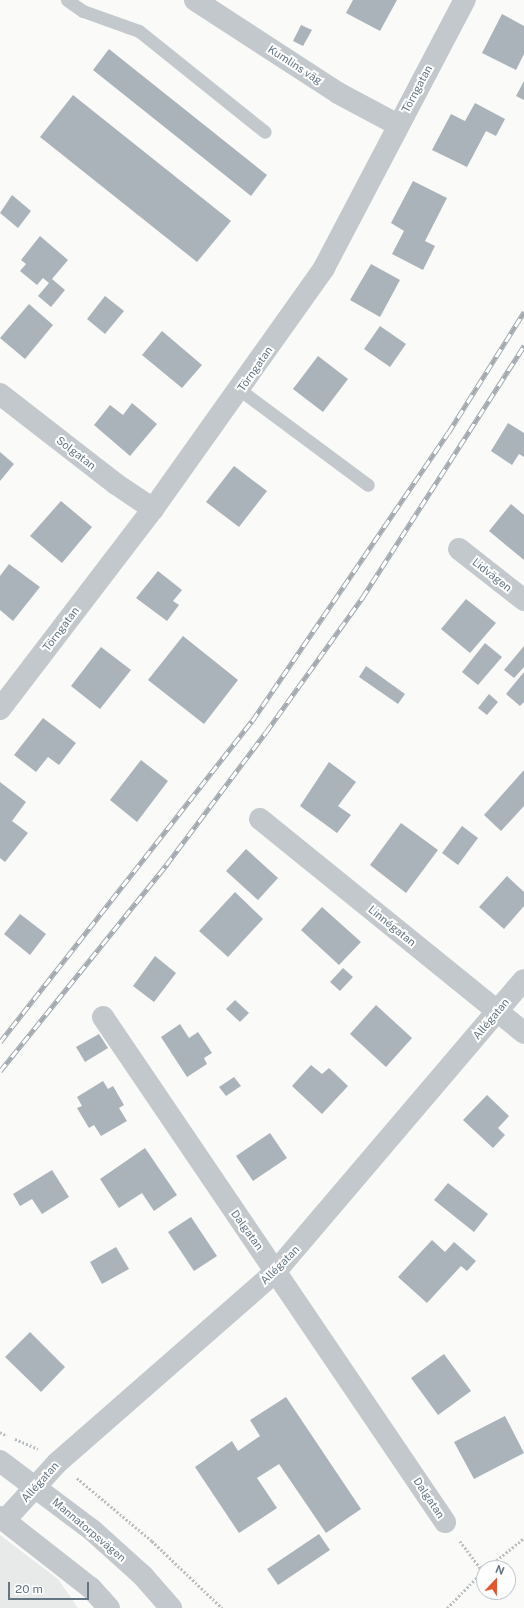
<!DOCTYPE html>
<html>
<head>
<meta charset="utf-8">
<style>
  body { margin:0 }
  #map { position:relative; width:524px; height:1608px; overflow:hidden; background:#fafaf8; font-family:"Public Sans",sans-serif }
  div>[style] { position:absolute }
  .built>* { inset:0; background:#e8e9e9 }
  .building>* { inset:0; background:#aab3b9 }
  .path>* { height:2.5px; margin-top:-1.25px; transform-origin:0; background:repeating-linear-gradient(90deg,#bbbfc2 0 2px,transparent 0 4px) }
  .service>* { height:13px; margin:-6.5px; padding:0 6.5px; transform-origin:6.5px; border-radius:6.5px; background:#c3c8cc }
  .minor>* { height:22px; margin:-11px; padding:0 11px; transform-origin:11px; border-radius:11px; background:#c3c8cc }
  .rail>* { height:4.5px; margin-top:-2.25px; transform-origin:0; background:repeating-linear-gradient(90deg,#fff 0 9px,#a2aab0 0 18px); box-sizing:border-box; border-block:1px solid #a2aab0 }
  span { translate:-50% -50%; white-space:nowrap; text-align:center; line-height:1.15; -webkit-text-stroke:4px #fff; paint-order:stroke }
  .street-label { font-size:11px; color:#657683 }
  .north { position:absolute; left:476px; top:1560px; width:40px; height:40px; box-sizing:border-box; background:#fff; border:1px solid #c1c8cd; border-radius:50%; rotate:22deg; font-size:11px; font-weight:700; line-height:16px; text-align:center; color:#657683 }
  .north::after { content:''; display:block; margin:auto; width:14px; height:18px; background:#e4572e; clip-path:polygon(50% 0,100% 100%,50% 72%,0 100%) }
  .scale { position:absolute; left:8px; top:1582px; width:81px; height:18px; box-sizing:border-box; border:2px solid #657683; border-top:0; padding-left:5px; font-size:12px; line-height:14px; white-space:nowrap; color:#657683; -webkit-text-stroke:3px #fff; paint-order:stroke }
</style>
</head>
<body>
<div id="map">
  <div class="built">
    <div style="clip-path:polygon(0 1535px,58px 1579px,78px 1608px,0 1608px)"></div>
  </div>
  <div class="building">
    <div style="clip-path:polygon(353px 0,397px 0,380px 31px,346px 13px)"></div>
    <div style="clip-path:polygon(502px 14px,524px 26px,524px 54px,516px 70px,482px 53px)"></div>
    <div style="clip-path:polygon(301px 25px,312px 30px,303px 46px,293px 41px)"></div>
    <div style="clip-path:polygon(109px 49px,267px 175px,251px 196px,93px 70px)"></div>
    <div style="clip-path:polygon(524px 81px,524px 100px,516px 96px)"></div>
    <div style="clip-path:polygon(73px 95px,231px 221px,197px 262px,40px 137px)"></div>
    <div style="clip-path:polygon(475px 103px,505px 119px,496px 136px,486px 131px,467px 167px,432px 150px,451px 114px,465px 121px)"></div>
    <div style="clip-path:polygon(413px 181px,447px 198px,425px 241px,435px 246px,423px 270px,392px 254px,404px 231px,391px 223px)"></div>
    <div style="clip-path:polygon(12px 195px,31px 211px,18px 228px,0 213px)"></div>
    <div style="clip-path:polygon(40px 236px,68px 260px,52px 279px,65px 290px,51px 307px,38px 296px,49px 283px,43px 278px,37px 285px,20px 271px,26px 264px,21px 260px)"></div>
    <div style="clip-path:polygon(371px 264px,400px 280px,380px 317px,350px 300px)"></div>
    <div style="clip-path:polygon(105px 296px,124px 311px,105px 334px,87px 319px)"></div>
    <div style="clip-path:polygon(29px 304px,53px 325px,25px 359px,0 338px)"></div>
    <div style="clip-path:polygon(380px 326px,406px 344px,390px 367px,364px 349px)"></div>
    <div style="clip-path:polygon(162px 331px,202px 365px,182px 388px,142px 355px)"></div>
    <div style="clip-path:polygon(318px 356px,348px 379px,323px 412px,293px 389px)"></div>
    <div style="clip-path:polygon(132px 403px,157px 424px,130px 456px,94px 425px,110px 405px,123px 415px)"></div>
    <div style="clip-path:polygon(508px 423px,524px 433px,524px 457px,519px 454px,512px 465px,491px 451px)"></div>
    <div style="clip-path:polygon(0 452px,14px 464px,0 481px)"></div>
    <div style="clip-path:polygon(234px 466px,267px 491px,239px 527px,206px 502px)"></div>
    <div style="clip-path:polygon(61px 501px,92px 527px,62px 563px,30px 536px)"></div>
    <div style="clip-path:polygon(511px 504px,524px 515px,524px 560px,489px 531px)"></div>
    <div style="clip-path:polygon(9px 564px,40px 587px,13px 621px,0 610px,0 576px)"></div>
    <div style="clip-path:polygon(158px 571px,182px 590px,173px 601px,179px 605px,167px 621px,136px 598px)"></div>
    <div style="clip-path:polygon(466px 599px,496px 623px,470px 653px,441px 629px)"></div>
    <div style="clip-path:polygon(183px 636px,238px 680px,204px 724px,148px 680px)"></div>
    <div style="clip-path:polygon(485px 643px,502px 657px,478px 685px,462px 672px)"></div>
    <div style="clip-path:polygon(524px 646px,524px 667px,514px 678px,504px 670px)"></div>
    <div style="clip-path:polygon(101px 647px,131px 670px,100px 709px,71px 686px)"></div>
    <div style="clip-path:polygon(366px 666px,405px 694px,398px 704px,359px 677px)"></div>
    <div style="clip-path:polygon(524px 672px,524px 702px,520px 706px,506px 694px)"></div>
    <div style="clip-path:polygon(489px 694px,498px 702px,487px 715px,478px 708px)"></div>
    <div style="clip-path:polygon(43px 718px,76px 743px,59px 765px,48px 757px,36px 772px,14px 755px)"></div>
    <div style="clip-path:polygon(141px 760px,168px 781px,137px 822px,110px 800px)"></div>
    <div style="clip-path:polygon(329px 762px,356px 782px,338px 806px,351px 815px,337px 833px,300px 806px)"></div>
    <div style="clip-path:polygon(524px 770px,524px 806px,501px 831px,484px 815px)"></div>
    <div style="clip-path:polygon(0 782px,26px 802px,12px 821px,28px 833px,5px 862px,0 858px)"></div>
    <div style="clip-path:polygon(401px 823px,438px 850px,406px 893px,370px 865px)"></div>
    <div style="clip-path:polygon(462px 826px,478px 838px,458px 865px,442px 853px)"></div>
    <div style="clip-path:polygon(246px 849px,278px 878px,258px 900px,226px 871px)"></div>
    <div style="clip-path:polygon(507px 876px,524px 892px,524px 906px,504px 929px,479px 907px)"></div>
    <div style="clip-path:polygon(235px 892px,263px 919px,228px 957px,199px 931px)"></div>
    <div style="clip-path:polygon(322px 907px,361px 942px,339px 965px,301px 930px)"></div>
    <div style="clip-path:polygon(20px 914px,46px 934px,30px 955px,4px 934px)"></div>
    <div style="clip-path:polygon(155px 956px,176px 973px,154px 1002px,133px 986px)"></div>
    <div style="clip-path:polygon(343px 968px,353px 977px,340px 991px,330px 982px)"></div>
    <div style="clip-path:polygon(235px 1000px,249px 1013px,240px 1022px,226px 1009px)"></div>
    <div style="clip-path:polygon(376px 1005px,412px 1038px,386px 1067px,350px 1034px)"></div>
    <div style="clip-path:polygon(180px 1024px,189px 1038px,198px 1032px,212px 1053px,204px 1058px,207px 1064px,187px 1077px,161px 1037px)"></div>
    <div style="clip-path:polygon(99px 1034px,108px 1048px,85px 1062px,76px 1047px)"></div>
    <div style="clip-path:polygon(311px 1065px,322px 1074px,329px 1068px,348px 1086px,322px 1114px,292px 1086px)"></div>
    <div style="clip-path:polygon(234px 1077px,241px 1086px,226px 1096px,219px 1087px)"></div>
    <div style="clip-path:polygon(103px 1081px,108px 1089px,113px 1086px,124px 1105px,119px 1108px,127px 1121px,101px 1136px,94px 1125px,89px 1128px,77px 1108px,82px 1106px,77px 1097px)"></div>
    <div style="clip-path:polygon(487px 1095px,509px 1116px,498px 1128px,505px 1135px,493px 1148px,463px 1120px)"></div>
    <div style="clip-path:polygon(270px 1133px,287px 1158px,253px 1181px,236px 1156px)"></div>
    <div style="clip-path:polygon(145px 1148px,177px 1195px,154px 1211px,142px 1193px,119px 1208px,100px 1179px)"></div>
    <div style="clip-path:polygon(52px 1170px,69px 1197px,42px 1214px,32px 1199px,20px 1206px,13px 1194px)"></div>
    <div style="clip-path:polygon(448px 1183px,488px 1214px,474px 1232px,434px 1200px)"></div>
    <div style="clip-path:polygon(191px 1217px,217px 1256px,194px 1271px,168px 1232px)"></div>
    <div style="clip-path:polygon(432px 1240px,445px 1252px,454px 1242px,476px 1261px,467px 1271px,461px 1266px,427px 1303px,398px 1277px)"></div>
    <div style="clip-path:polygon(116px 1247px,129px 1269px,102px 1284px,90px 1262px)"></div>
    <div style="clip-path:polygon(30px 1332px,65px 1367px,41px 1392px,5px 1357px)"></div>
    <div style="clip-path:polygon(444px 1354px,471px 1391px,438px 1415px,411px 1378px)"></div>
    <div style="clip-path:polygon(286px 1397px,361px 1509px,326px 1533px,279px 1464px,257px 1478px,277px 1508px,239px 1533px,195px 1467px,232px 1441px,238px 1451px,260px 1436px,250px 1420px)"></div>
    <div style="clip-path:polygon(505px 1416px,524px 1453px,474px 1479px,454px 1442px)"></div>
    <div style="clip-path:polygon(319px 1534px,330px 1550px,278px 1585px,267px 1569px)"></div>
  </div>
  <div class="path">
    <div style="left:0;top:1432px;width:8px;rotate:30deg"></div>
    <div style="left:15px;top:1439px;width:25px;rotate:23deg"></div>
    <div style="left:77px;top:1478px;width:98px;rotate:40deg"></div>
    <div style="left:152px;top:1541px;width:97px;rotate:43.7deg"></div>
    <div style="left:460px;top:1541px;width:38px;rotate:53deg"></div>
    <div style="left:487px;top:1568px;width:48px;rotate:-39deg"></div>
    <div style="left:447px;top:1608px;width:53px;rotate:-45.8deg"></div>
  </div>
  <div class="service">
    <div style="left:67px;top:0;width:19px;rotate:35deg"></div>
    <div style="left:83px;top:11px;width:59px;rotate:19.7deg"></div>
    <div style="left:139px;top:31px;width:161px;rotate:38.7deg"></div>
    <div style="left:240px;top:390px;width:159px;rotate:36.6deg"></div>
  </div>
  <div class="minor">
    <div style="left:195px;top:0;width:171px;rotate:33deg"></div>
    <div style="left:338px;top:93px;width:68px;rotate:28.1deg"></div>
    <div style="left:0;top:394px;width:147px;rotate:37.8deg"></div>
    <div style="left:116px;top:484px;width:45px;rotate:34deg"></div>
    <div style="left:459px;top:549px;width:83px;rotate:38.1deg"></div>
    <div style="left:0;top:709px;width:252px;rotate:-52.6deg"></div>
    <div style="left:153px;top:509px;width:296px;rotate:-54.6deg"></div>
    <div style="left:324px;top:268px;width:303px;rotate:-62.3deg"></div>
    <div style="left:260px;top:819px;width:340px;rotate:39deg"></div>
    <div style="left:103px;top:1017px;width:610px;rotate:55.89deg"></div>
    <div style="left:0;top:1461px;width:115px;rotate:36.9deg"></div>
    <div style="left:92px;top:1530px;width:69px;rotate:42deg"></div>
    <div style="left:143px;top:1576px;width:43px;rotate:48.8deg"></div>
    <div style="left:0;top:1517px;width:115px;rotate:38deg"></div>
    <div style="left:91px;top:1588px;width:27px;rotate:48deg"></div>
    <div style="left:5px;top:1520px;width:77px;rotate:-47.6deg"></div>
    <div style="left:57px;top:1463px;width:291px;rotate:-41.2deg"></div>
    <div style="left:276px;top:1271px;width:382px;rotate:-49.6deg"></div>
  </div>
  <div class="rail">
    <div style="left:0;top:1042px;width:408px;rotate:-51.9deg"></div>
    <div style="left:252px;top:721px;width:348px;rotate:-55.8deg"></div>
    <div style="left:448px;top:433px;width:143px;rotate:-57.9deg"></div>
    <div style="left:0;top:1071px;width:265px;rotate:-51.1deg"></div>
    <div style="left:166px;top:865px;width:166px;rotate:-53.1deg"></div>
    <div style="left:266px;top:732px;width:165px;rotate:-54.4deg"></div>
    <div style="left:362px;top:598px;width:300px;rotate:-57.3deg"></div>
  </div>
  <div class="street-label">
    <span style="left:295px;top:65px;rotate:33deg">Kumlins väg</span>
    <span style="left:417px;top:89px;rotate:-62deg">Törngatan</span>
    <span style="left:255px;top:369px;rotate:-55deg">Törngatan</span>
    <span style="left:76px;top:453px;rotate:38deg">Solgatan</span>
    <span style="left:492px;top:575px;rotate:38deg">Lidvägen</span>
    <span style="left:61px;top:629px;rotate:-53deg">Törngatan</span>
    <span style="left:392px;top:926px;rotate:39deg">Linnégatan</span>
    <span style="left:491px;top:1019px;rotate:-50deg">Allégatan</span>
    <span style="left:247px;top:1230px;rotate:54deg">Dalgatan</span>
    <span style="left:280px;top:1265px;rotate:-45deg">Allégatan</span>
    <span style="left:40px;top:1482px;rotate:-48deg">Allégatan</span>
    <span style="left:429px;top:1498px;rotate:56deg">Dalgatan</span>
    <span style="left:89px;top:1530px;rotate:40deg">Mannatorpsvägen</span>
  </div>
  <div class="north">N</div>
  <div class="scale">20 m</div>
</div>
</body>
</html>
